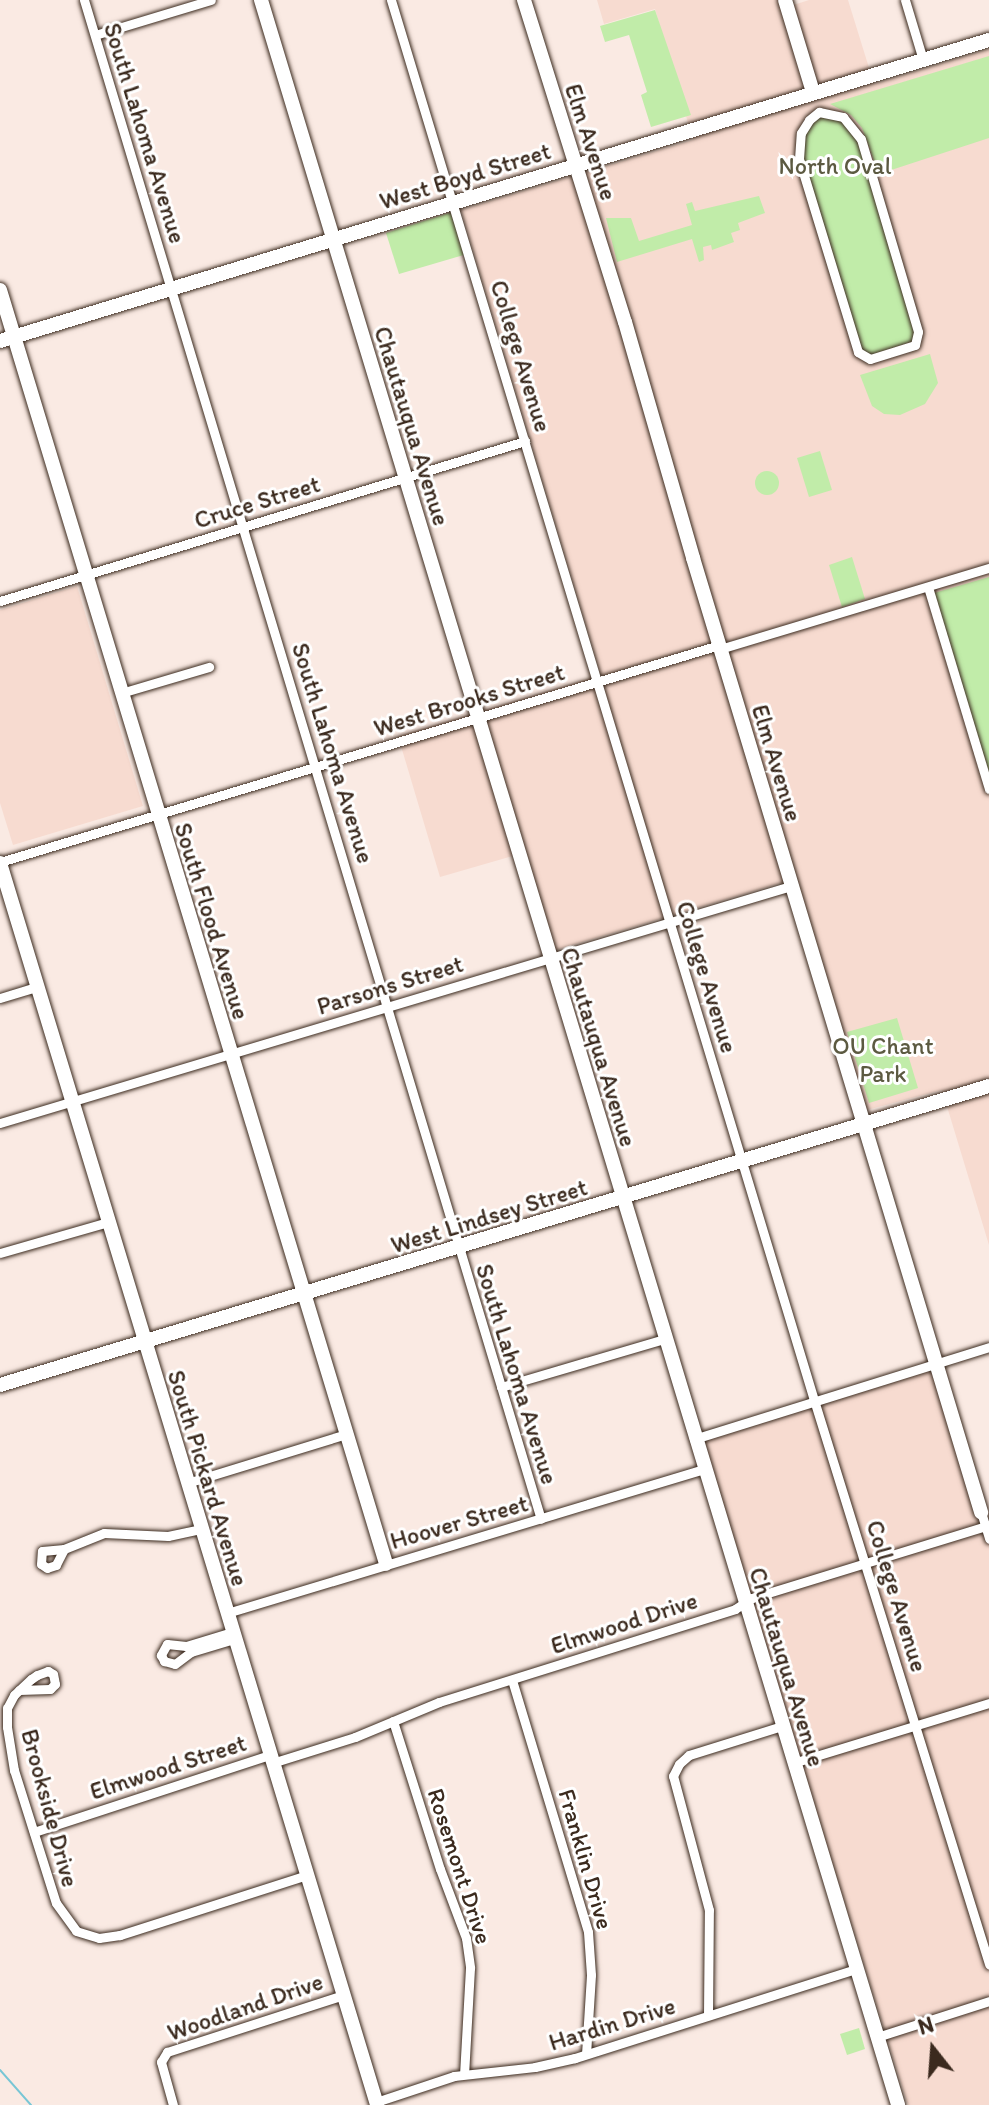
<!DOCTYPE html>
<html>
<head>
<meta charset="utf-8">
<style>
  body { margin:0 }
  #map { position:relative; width:989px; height:2105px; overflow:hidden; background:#faeae3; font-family:Itim,sans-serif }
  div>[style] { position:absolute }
  .built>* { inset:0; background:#f7dbd0 }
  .green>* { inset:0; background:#c1eca9 }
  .round { border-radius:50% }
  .stream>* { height:2px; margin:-1px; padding:0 1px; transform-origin:1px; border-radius:1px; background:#78c6d5 }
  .roads { filter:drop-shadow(0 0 2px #3b2a1e) drop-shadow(0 0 2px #3b2a1e) }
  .street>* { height:9px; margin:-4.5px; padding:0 4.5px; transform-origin:4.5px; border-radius:4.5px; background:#fff }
  .secondary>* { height:14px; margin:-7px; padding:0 7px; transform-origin:7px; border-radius:7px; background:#fff }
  span { translate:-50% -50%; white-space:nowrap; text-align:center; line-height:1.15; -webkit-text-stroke:6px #fff; paint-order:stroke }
  .street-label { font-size:24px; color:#3b2a1e }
  .park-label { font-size:24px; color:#5c5a41 }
  .north { position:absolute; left:893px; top:2009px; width:80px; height:80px; -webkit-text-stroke:6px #fff; paint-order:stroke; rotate:343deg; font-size:22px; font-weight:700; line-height:32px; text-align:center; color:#3b2a1e }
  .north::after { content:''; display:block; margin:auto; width:28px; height:36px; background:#3b2a1e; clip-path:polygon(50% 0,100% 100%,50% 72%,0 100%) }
</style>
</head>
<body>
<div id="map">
  <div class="built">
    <div style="clip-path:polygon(597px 0,781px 0,784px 8px,809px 0,848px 0,874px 84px,989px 49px,989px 1245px,942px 1090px,863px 1111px,794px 879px,552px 951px,523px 853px,440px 877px,398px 736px,601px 675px,461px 210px,693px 140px,655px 9px,604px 24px)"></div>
    <div style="clip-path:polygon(77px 586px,143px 806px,13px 845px,0 803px,0 610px)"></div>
    <div style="clip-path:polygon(932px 1370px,981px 1531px,989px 1529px,989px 2105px,908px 2105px,700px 1440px)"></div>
  </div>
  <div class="green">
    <div style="clip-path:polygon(655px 10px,691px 115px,651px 127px,641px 95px,647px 92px,629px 35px,605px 42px,600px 26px)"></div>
    <div style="clip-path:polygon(989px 56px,989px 138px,879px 174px,862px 128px,851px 115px,830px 104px)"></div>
    <div style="clip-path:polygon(825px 111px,854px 128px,919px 339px,863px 358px,799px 159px,801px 133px)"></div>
    <div style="clip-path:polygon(759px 196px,765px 213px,738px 223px,740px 230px,731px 233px,734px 242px,712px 250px,711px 245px,703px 247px,704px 260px,699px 262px,692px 239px,617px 262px,606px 218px,631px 218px,639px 241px,692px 225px,686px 204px,692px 202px,695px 211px)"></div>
    <div style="clip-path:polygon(452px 212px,467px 254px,399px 274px,386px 233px)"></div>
    <div style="clip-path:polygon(930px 354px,938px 383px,925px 404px,900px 415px,884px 414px,872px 406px,860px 375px)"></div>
    <div style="clip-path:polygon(820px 451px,832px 490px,809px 497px,797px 458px)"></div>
    <div class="round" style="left:755px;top:471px;width:24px;height:24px"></div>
    <div style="clip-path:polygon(852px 557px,865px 599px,842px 607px,829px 565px)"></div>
    <div style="clip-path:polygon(989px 577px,989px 775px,934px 593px)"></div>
    <div style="clip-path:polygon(897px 1018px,918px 1088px,869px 1103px,847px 1032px)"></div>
    <div style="clip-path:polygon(859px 2028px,865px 2049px,847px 2055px,840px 2034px)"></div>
  </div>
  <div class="stream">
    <div style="left:0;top:2070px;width:47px;rotate:48.5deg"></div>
  </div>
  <div class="roads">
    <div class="street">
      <div style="left:84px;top:0;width:1586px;rotate:73.26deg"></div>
      <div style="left:391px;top:0;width:1463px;rotate:73.19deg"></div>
      <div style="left:814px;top:1400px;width:591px;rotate:72.76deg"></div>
      <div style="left:905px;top:0;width:63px;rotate:73.3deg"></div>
      <div style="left:95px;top:35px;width:121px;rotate:-16.8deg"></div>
      <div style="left:819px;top:112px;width:25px;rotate:12deg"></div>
      <div style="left:843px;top:117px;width:28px;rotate:51deg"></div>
      <div style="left:861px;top:139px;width:201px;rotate:73.5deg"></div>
      <div style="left:918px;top:332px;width:13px;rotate:103deg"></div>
      <div style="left:915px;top:345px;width:47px;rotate:162.7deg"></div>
      <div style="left:870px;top:359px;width:14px;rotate:-150deg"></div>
      <div style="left:858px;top:352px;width:202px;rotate:-107deg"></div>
      <div style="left:799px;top:159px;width:26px;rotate:-86deg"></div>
      <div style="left:801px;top:133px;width:15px;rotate:-58deg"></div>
      <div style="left:809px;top:120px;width:13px;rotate:-39deg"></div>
      <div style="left:928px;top:587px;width:211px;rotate:73.2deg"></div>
      <div style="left:0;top:601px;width:549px;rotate:-16.95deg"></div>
      <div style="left:720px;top:649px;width:281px;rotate:-16.8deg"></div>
      <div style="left:121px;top:693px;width:92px;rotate:-16.5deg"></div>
      <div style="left:0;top:862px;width:751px;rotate:-16.79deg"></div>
      <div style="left:0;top:998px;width:39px;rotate:-17deg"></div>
      <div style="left:0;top:1123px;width:826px;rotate:-16.68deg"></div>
      <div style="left:0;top:1253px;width:112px;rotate:-16deg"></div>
      <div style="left:501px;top:1387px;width:170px;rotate:-16.4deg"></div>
      <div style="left:694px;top:1439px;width:309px;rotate:-17.3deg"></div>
      <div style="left:187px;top:1483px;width:166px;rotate:-17.1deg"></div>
      <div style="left:981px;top:1512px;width:28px;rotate:73deg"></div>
      <div style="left:64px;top:1549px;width:18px;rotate:117deg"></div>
      <div style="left:56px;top:1565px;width:9px;rotate:162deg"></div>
      <div style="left:47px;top:1568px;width:7px;rotate:-146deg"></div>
      <div style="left:41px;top:1564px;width:13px;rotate:-86deg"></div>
      <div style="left:42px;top:1551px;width:22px;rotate:-5deg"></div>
      <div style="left:64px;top:1549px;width:43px;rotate:-21.8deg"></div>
      <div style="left:104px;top:1533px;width:64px;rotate:2.7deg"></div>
      <div style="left:168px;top:1536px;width:34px;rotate:-12deg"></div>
      <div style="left:227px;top:1613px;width:497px;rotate:-16.8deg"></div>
      <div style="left:232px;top:1632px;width:48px;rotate:163.1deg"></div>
      <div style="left:186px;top:1646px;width:19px;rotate:-174deg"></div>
      <div style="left:167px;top:1644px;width:13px;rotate:119deg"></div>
      <div style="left:161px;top:1655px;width:7px;rotate:63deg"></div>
      <div style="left:164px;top:1661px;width:11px;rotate:15deg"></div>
      <div style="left:175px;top:1664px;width:20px;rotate:-37deg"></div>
      <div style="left:191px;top:1652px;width:45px;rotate:-16.8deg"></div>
      <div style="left:512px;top:1680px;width:263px;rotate:73.2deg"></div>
      <div style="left:588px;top:1932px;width:43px;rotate:86deg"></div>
      <div style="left:591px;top:1975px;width:79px;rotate:93.6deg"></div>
      <div style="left:19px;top:1690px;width:31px;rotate:-2deg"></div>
      <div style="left:50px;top:1689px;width:7px;rotate:-45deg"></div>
      <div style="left:55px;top:1684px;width:10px;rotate:-101deg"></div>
      <div style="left:53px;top:1674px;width:6px;rotate:-149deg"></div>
      <div style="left:48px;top:1671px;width:12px;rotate:160deg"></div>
      <div style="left:37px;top:1675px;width:7px;rotate:146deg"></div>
      <div style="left:31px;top:1679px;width:23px;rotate:137deg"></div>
      <div style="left:14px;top:1695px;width:15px;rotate:118deg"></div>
      <div style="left:7px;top:1708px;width:19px;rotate:90deg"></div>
      <div style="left:7px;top:1727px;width:44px;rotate:80.8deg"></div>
      <div style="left:14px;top:1770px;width:139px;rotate:72.5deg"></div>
      <div style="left:56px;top:1903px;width:34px;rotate:54deg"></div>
      <div style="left:76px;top:1931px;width:24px;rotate:17deg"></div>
      <div style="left:99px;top:1938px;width:21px;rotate:-8deg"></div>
      <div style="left:120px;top:1935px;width:196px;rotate:-17.8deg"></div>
      <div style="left:393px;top:1721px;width:155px;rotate:72.4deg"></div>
      <div style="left:440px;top:1869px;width:74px;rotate:69.4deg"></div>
      <div style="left:466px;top:1938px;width:30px;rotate:82deg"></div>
      <div style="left:470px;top:1968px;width:106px;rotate:93.2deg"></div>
      <div style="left:272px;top:1763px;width:87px;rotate:-17.4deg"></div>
      <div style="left:355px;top:1737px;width:91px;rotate:-22.6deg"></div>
      <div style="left:439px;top:1702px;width:310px;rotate:-17.4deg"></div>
      <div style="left:735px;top:1609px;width:20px;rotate:-33deg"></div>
      <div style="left:752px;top:1598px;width:248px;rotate:-17.1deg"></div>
      <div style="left:793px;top:1763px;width:205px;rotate:-17deg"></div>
      <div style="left:34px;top:1832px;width:248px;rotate:-18.1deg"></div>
      <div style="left:708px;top:2015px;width:105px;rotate:-89.5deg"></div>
      <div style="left:709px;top:1910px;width:139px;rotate:-105deg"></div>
      <div style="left:673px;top:1776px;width:13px;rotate:-63deg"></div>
      <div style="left:679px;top:1764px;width:13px;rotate:-42deg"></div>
      <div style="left:689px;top:1755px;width:97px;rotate:-17.3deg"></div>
      <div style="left:877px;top:2037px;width:118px;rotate:-17.8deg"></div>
      <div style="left:376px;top:2102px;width:82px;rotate:-18.4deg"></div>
      <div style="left:454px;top:2076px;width:81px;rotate:-6.3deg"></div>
      <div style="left:535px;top:2067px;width:41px;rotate:-12.7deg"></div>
      <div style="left:575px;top:2058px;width:295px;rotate:-17.6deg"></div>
      <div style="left:173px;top:2105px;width:45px;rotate:-105.6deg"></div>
      <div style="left:161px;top:2062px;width:12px;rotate:-59deg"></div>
      <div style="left:167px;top:2052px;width:185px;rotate:-17.9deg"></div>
    </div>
    <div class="secondary">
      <div style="left:261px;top:0;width:2199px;rotate:73.16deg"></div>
      <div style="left:524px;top:0;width:337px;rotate:72.6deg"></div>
      <div style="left:625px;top:322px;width:246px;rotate:73.9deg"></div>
      <div style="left:693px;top:558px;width:997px;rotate:73.2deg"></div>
      <div style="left:785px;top:0;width:96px;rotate:73.1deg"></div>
      <div style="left:0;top:290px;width:1331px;rotate:73.14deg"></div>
      <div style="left:0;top:341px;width:1034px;rotate:-16.93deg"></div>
      <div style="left:0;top:863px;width:1298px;rotate:73.11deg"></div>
      <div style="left:0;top:1385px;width:1033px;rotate:-16.82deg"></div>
    </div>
  </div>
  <div class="street-label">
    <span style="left:145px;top:133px;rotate:73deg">South Lahoma Avenue</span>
    <span style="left:591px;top:142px;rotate:72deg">Elm Avenue</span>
    <span style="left:465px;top:176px;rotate:-17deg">West Boyd Street</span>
    <span style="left:521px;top:356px;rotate:73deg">College Avenue</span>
    <span style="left:412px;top:426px;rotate:73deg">Chautauqua Avenue</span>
    <span style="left:257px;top:502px;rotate:-17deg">Cruce Street</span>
    <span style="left:469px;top:700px;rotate:-17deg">West Brooks Street</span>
    <span style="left:333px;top:753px;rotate:73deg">South Lahoma Avenue</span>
    <span style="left:777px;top:763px;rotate:73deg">Elm Avenue</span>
    <span style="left:212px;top:921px;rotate:73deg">South Flood Avenue</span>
    <span style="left:707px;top:977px;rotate:73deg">College Avenue</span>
    <span style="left:390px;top:985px;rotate:-17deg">Parsons Street</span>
    <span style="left:599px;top:1047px;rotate:73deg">Chautauqua Avenue</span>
    <span style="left:489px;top:1216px;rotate:-17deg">West Lindsey Street</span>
    <span style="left:517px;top:1374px;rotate:73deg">South Lahoma Avenue</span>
    <span style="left:208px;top:1478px;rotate:73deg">South Pickard Avenue</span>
    <span style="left:459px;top:1522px;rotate:-16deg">Hoover Street</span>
    <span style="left:897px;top:1596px;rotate:73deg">College Avenue</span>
    <span style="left:624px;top:1623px;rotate:-18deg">Elmwood Drive</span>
    <span style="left:787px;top:1667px;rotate:73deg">Chautauqua Avenue</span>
    <span style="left:168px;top:1767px;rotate:-18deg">Elmwood Street</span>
    <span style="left:50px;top:1808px;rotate:75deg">Brookside Drive</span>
    <span style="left:586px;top:1859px;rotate:74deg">Franklin Drive</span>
    <span style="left:460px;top:1866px;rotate:72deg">Rosemont Drive</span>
    <span style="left:245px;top:2007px;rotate:-19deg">Woodland Drive</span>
    <span style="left:612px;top:2024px;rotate:-17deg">Hardin Drive</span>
  </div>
  <div class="park-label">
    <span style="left:835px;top:166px">North Oval</span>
    <span style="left:883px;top:1060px">OU Chant<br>Park</span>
  </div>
  <div class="north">N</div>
</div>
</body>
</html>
